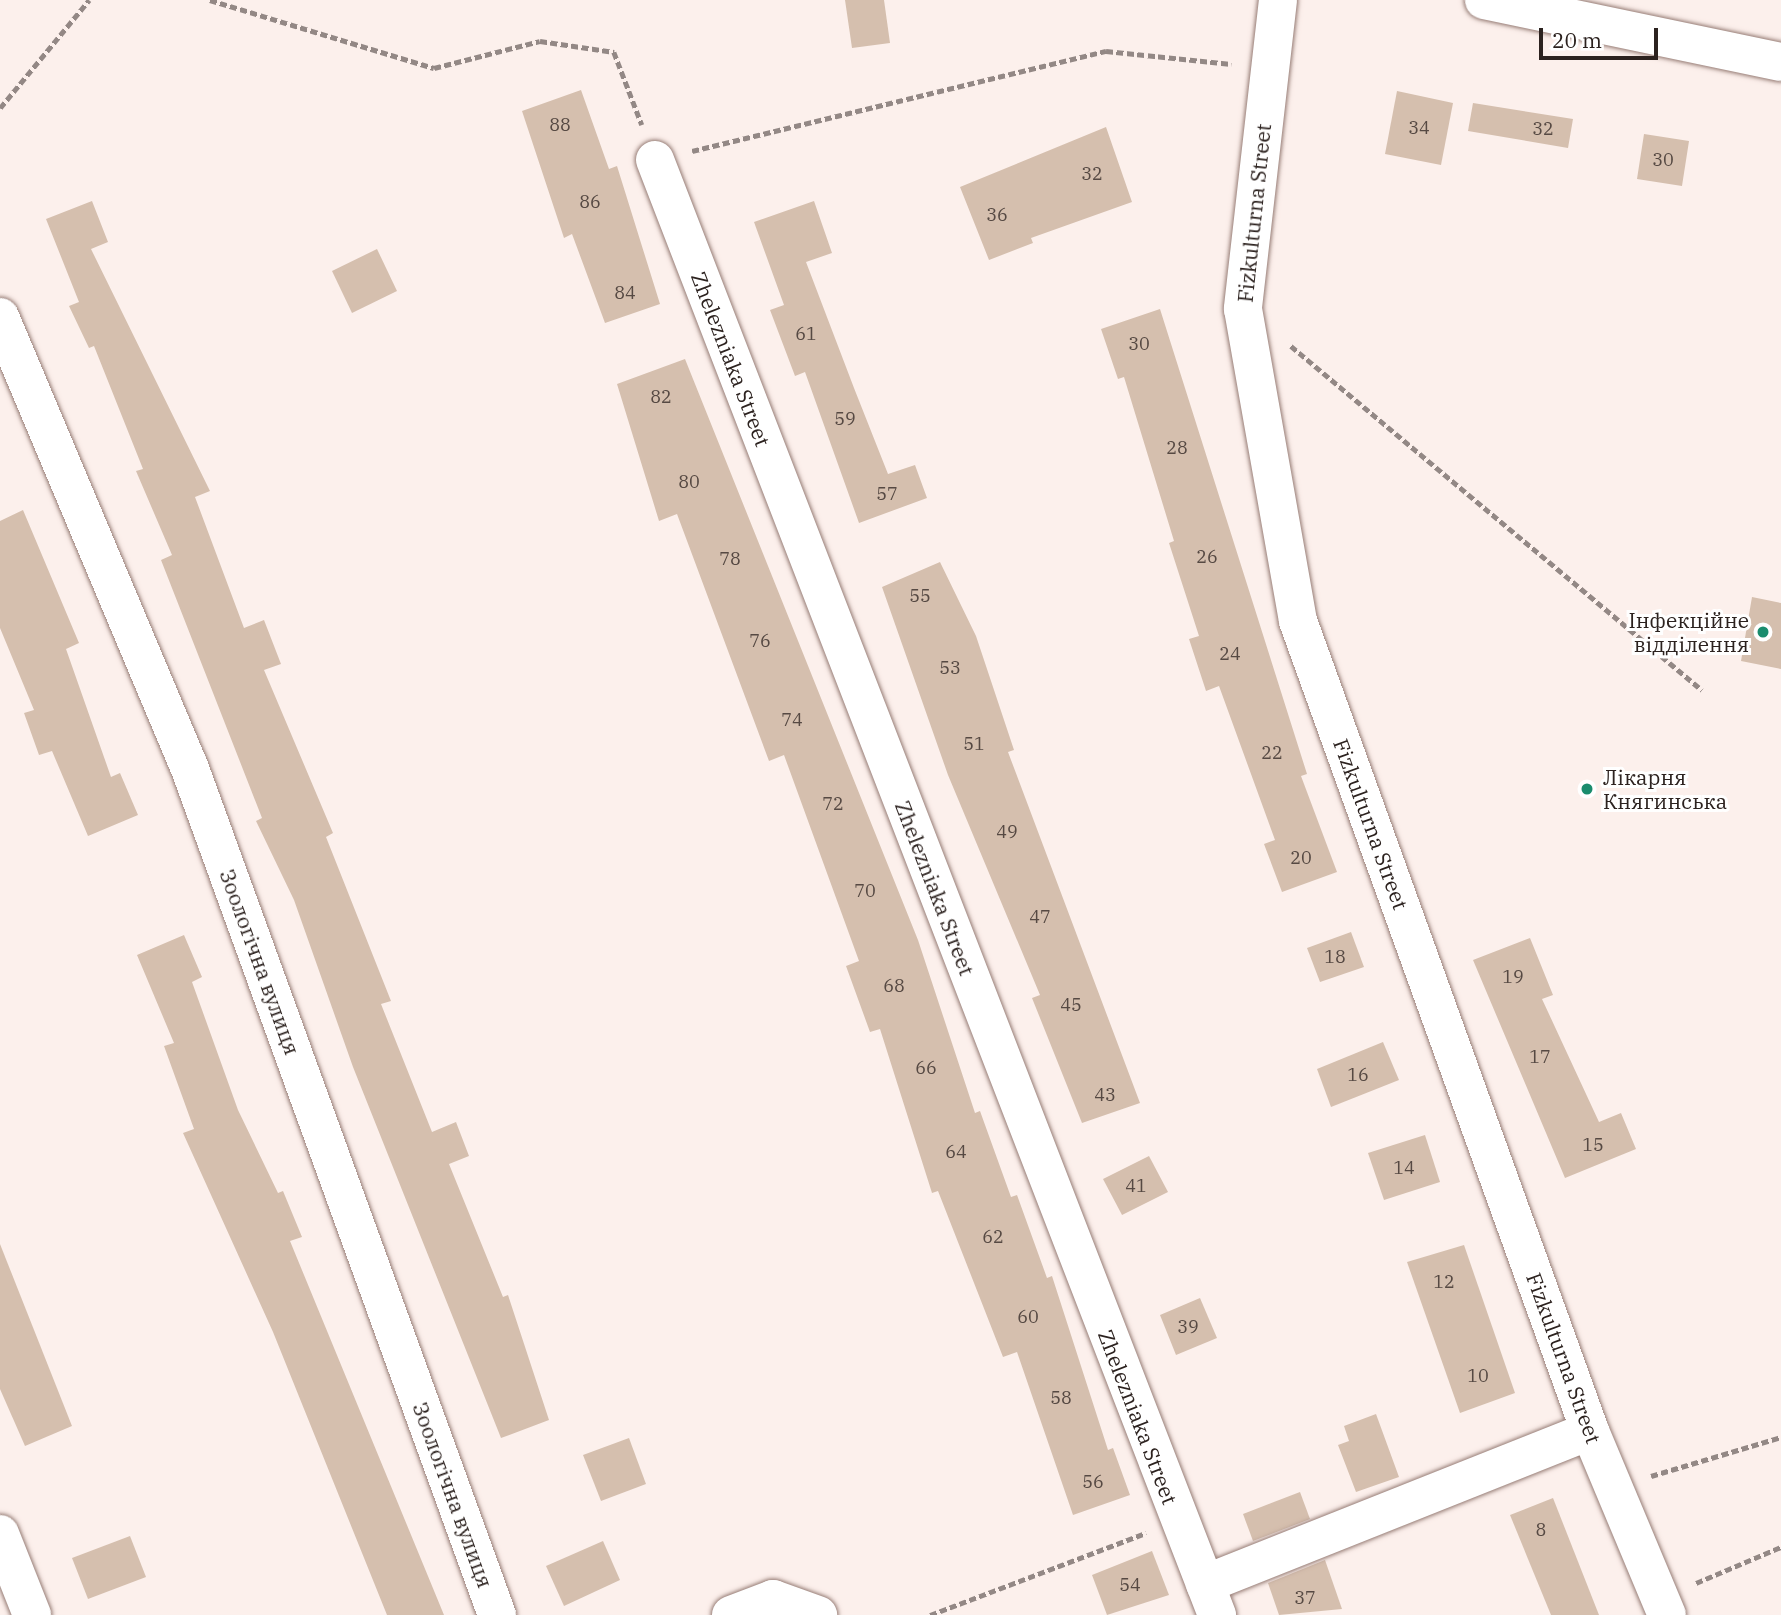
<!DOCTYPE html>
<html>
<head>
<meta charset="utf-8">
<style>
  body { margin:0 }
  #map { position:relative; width:1781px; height:1615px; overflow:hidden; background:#fcf0ec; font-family:"IBM Plex Serif",serif }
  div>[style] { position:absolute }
  .building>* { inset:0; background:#d5bfae }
  .path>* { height:4.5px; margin-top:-2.25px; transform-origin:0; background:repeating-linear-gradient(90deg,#938885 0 7px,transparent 0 10.5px) }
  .roads { filter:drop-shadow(0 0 2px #977d76) drop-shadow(0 0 2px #977d76) }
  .street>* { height:38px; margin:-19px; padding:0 19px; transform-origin:19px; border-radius:19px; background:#fff }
  .secondary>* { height:38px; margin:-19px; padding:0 19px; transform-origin:19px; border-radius:19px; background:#fff }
  .dots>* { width:19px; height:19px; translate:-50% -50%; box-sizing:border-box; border:4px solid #fff; border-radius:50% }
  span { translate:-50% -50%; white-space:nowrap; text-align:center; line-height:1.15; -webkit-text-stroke:6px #fff; paint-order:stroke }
  .number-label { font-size:18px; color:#564943 }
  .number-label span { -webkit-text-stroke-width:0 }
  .street-label { font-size:21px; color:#2c221f }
  .poi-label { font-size:21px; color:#2c221f }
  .right { translate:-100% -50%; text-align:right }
  .left { translate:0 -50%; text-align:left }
  .scale { position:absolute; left:1539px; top:28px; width:119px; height:32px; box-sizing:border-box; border:4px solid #2c221f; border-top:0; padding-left:9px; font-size:21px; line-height:24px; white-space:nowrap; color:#2c221f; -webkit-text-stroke:5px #fff; paint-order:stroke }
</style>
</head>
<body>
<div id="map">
  <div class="building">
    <div style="clip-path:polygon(845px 0,884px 0,890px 43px,852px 48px)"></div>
    <div style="clip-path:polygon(581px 90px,609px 169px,617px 166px,660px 304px,605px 323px,572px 234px,564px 238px,522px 111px)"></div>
    <div style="clip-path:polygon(1397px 91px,1453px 103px,1441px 165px,1385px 154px)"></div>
    <div style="clip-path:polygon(1473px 103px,1573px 119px,1568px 148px,1468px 131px)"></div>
    <div style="clip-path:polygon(1106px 127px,1132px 202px,1031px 238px,1033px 243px,989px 260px,960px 187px)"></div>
    <div style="clip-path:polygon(1644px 134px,1689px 141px,1682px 186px,1637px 179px)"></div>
    <div style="clip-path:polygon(92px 201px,108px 242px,91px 249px,210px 491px,195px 497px,244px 628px,264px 620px,281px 664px,264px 670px,333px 833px,326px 837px,391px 1001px,381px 1004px,432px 1132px,456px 1122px,469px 1156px,449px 1164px,503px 1297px,508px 1295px,549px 1420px,501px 1438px,353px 1067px,294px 900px,256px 821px,262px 818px,161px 560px,172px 555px,136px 471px,143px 469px,94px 346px,89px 348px,69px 306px,79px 302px,46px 219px)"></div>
    <div style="clip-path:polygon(814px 201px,832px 253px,806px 262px,854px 388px,888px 474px,915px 465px,927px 498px,859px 523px,805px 372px,795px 376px,770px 310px,784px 305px,754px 222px)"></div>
    <div style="clip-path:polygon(377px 249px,397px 291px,352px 313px,332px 271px)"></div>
    <div style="clip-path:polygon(1160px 309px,1307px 774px,1301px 776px,1337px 872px,1282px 892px,1264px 844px,1275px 840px,1219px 686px,1206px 691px,1189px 639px,1199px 636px,1169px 543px,1174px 541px,1124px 377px,1118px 379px,1101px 329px)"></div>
    <div style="clip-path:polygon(685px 359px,918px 940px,975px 1113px,980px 1111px,1011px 1197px,1017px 1195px,1047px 1278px,1052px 1276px,1108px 1450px,1113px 1448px,1130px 1495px,1073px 1515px,1017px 1352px,1003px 1357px,938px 1191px,932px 1193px,880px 1029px,870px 1032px,846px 966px,859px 961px,784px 755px,769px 761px,677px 514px,659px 521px,617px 384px)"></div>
    <div style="clip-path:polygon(23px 510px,79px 643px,66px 649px,111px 777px,120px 773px,138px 815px,88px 836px,52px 751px,39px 755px,24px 713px,34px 710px,0 628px,0 521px)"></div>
    <div style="clip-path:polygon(940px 562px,976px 636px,1014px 750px,1008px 752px,1140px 1103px,1082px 1123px,1032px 998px,1040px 995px,948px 775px,882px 587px)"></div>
    <div style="clip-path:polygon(1752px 597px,1781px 603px,1781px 669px,1741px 661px)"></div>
    <div style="clip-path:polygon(1351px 932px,1364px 967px,1320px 982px,1307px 948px)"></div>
    <div style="clip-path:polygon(184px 935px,202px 977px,192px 982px,238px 1110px,278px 1193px,283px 1191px,302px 1237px,290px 1241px,444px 1615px,387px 1615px,273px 1332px,183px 1133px,194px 1129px,164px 1046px,174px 1043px,137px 955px)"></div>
    <div style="clip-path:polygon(1530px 938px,1553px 995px,1542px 999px,1599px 1122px,1621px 1113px,1636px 1149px,1565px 1178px,1473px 960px)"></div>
    <div style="clip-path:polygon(1383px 1042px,1399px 1080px,1331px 1107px,1317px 1069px)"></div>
    <div style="clip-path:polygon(1425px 1135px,1440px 1182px,1384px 1200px,1368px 1153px)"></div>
    <div style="clip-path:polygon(1149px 1156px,1168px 1192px,1122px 1215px,1103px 1179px)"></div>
    <div style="clip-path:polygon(0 1244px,72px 1426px,25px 1446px,0 1389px)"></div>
    <div style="clip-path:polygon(1464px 1245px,1515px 1393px,1460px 1413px,1407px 1262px)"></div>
    <div style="clip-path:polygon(1200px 1298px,1217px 1338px,1176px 1355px,1160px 1315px)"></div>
    <div style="clip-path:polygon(1376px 1414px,1399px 1477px,1356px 1492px,1338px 1445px,1349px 1441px,1344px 1426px)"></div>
    <div style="clip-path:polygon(629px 1438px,646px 1484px,601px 1501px,583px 1455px)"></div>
    <div style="clip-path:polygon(1300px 1492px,1310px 1519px,1253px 1541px,1243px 1514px)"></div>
    <div style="clip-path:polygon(1553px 1498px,1599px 1615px,1551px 1615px,1510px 1515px)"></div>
    <div style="clip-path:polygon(130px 1536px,146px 1577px,88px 1599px,72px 1558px)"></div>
    <div style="clip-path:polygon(603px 1541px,620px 1580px,564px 1606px,546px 1566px)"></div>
    <div style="clip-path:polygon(1152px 1551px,1169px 1595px,1107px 1615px,1092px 1575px)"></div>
    <div style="clip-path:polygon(1325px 1560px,1342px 1609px,1279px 1615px,1268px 1583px)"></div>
  </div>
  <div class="path">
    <div style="left:210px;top:0;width:234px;rotate:16.9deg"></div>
    <div style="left:434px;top:68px;width:109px;rotate:-14.3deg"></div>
    <div style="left:540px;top:41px;width:75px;rotate:8.5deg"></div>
    <div style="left:614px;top:52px;width:78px;rotate:69deg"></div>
    <div style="left:0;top:108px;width:140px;rotate:-50.5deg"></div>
    <div style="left:692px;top:151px;width:426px;rotate:-13.6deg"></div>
    <div style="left:1106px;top:51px;width:126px;rotate:5.9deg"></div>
    <div style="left:1291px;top:346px;width:536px;rotate:39.93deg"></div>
    <div style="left:1651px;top:1476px;width:136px;rotate:-16.7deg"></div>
    <div style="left:1696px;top:1583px;width:92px;rotate:-23deg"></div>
    <div style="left:930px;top:1615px;width:231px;rotate:-20.8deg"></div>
  </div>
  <div class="roads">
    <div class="street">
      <div style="left:1278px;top:0;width:311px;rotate:96.5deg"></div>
      <div style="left:1243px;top:309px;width:317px;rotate:80deg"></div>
      <div style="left:1298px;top:621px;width:861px;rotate:70.18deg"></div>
      <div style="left:1590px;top:1431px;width:199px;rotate:67.3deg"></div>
      <div style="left:655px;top:160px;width:1560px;rotate:68.88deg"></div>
      <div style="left:0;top:317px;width:487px;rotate:67.2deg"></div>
      <div style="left:189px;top:766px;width:903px;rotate:70.06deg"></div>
      <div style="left:0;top:1534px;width:87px;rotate:68.4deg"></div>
      <div style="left:1205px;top:1584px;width:414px;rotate:-21.7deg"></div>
      <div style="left:731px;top:1615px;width:45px;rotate:-20.9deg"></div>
      <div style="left:773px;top:1599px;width:48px;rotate:19.6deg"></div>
    </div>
    <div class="secondary">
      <div style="left:1484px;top:0;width:303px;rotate:11.8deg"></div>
    </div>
  </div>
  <div class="dots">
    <div style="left:1763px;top:632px;background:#1a8c6d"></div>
    <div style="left:1587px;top:789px;background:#1a8c6d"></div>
  </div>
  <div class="number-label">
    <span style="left:560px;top:125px">88</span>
    <span style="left:1419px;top:128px">34</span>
    <span style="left:1543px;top:129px">32</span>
    <span style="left:1663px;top:160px">30</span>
    <span style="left:1092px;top:174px">32</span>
    <span style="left:590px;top:202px">86</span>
    <span style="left:997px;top:215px">36</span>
    <span style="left:625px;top:293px">84</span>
    <span style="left:806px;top:334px">61</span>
    <span style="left:1139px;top:344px">30</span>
    <span style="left:661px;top:397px">82</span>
    <span style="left:845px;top:419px">59</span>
    <span style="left:1177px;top:448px">28</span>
    <span style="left:689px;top:482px">80</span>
    <span style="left:887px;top:494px">57</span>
    <span style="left:1207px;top:557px">26</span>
    <span style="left:730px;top:559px">78</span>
    <span style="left:920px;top:596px">55</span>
    <span style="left:760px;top:641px">76</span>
    <span style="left:1230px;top:654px">24</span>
    <span style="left:950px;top:668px">53</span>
    <span style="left:792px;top:720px">74</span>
    <span style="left:974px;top:744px">51</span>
    <span style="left:1272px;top:753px">22</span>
    <span style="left:833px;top:804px">72</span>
    <span style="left:1007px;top:832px">49</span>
    <span style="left:1301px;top:858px">20</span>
    <span style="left:865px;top:891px">70</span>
    <span style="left:1040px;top:917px">47</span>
    <span style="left:1335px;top:957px">18</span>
    <span style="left:1513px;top:977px">19</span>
    <span style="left:894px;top:986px">68</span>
    <span style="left:1071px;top:1005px">45</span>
    <span style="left:1540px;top:1057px">17</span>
    <span style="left:926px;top:1068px">66</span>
    <span style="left:1358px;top:1075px">16</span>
    <span style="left:1105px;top:1095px">43</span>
    <span style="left:1593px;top:1145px">15</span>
    <span style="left:956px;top:1152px">64</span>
    <span style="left:1404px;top:1168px">14</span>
    <span style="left:1136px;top:1186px">41</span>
    <span style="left:993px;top:1237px">62</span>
    <span style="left:1444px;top:1282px">12</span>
    <span style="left:1028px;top:1317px">60</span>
    <span style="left:1188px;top:1327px">39</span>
    <span style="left:1478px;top:1376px">10</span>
    <span style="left:1061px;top:1398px">58</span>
    <span style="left:1093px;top:1482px">56</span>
    <span style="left:1541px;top:1530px">8</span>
    <span style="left:1130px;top:1585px">54</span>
    <span style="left:1305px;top:1598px">37</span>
  </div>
  <div class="street-label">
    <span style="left:1254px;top:213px;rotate:-84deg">Fizkulturna Street</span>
    <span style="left:731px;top:359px;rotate:69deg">Zhelezniaka Street</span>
    <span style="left:1371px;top:824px;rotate:70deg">Fizkulturna Street</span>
    <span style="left:935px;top:888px;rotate:69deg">Zhelezniaka Street</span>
    <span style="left:260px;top:962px;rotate:70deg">Зоологічна вулиця</span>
    <span style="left:1564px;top:1358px;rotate:70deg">Fizkulturna Street</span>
    <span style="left:1138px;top:1417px;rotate:69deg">Zhelezniaka Street</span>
    <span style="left:453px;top:1495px;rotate:70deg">Зоологічна вулиця</span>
  </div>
  <div class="poi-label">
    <span class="right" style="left:1749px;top:632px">Інфекційне<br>відділення</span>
    <span class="left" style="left:1603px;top:789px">Лікарня<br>Княгинська</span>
  </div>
  <div class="scale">20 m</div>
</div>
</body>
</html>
